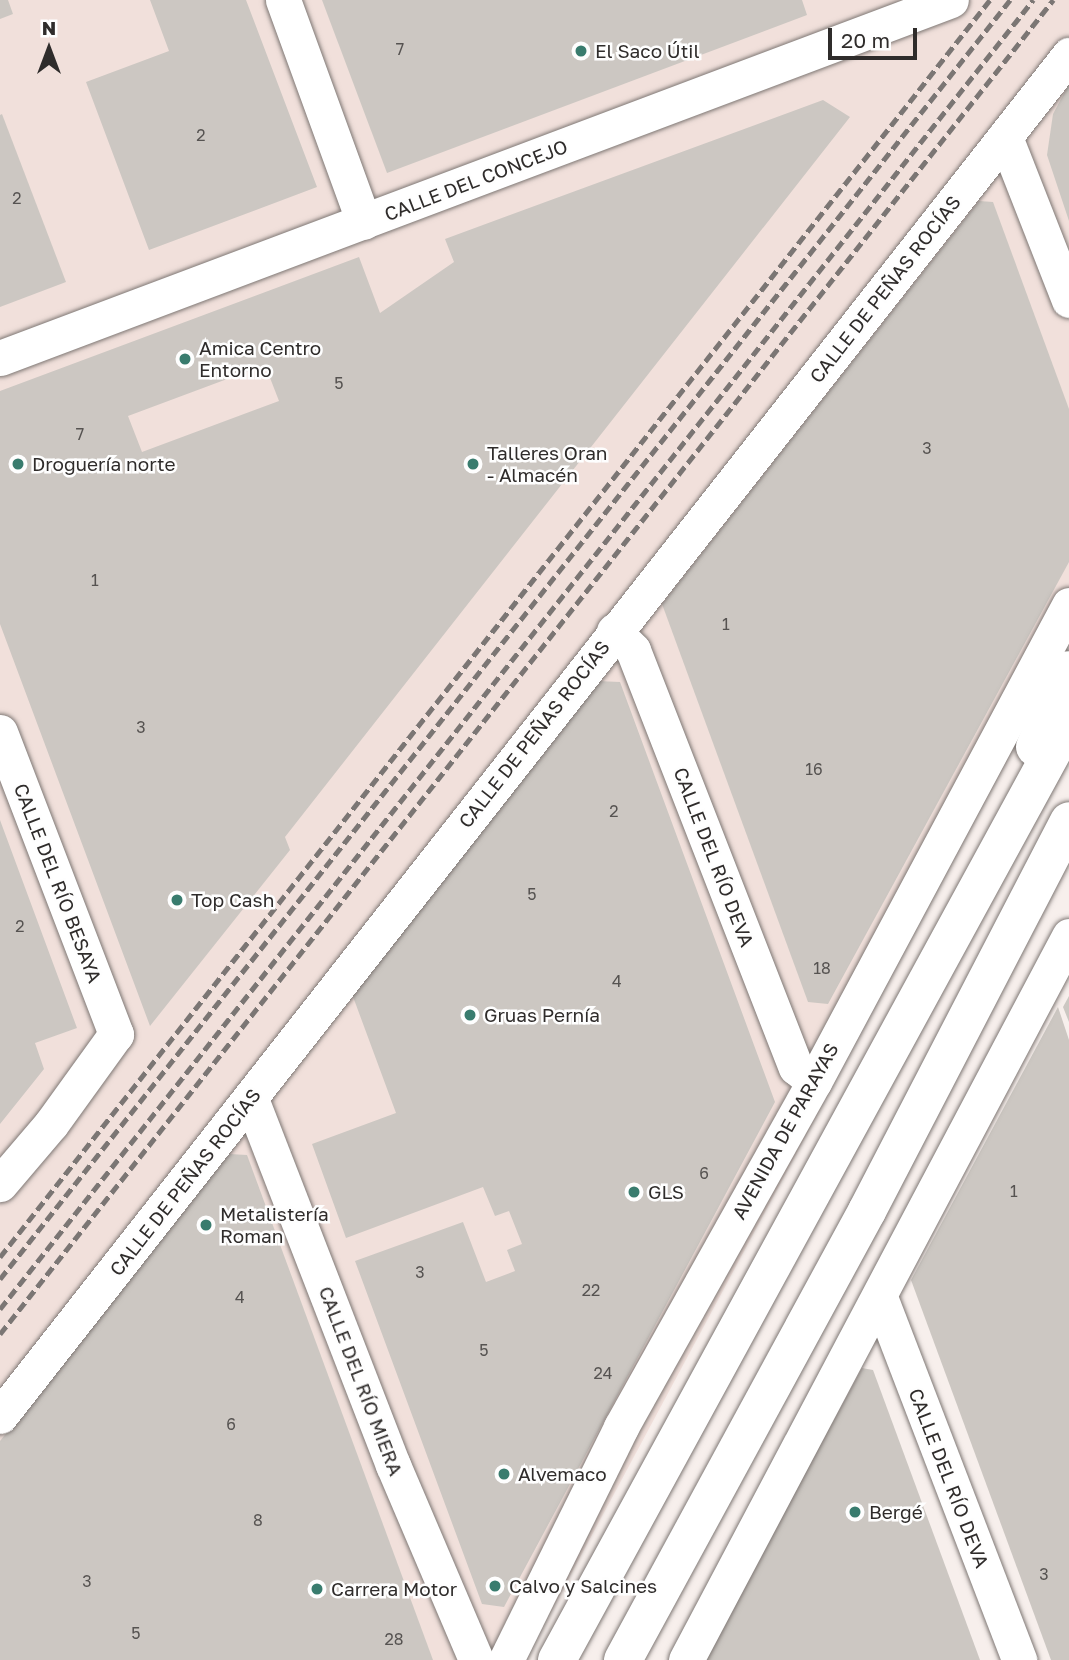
<!DOCTYPE html>
<html>
<head>
<meta charset="utf-8">
<style>
  body { margin:0 }
  #map { position:relative; width:1069px; height:1660px; overflow:hidden; background:#f7efec; font-family:"Golos Text",sans-serif }
  div>[style] { position:absolute }
  .built>* { inset:0; background:#f1e0db }
  .building>* { inset:0; background:#ccc7c2 }
  .roads { filter:drop-shadow(0 0 2px #7e7774) drop-shadow(0 0 2px #7e7774) }
  .street>* { height:35px; margin:-17.5px; padding:0 17.5px; transform-origin:17.5px; border-radius:17.5px; background:#fff }
  .highway>* { height:38px; margin:-19px; padding:0 19px; transform-origin:19px; border-radius:19px; background:#fff }
  .rail>* { height:5px; margin-top:-2.5px; transform-origin:0; background:repeating-linear-gradient(90deg,#7b7674 0 10px,transparent 0 15px) }
  .dots>* { width:19px; height:19px; translate:-50% -50%; box-sizing:border-box; border:4px solid #fefefe; border-radius:50% }
  span { translate:-50% -50%; white-space:nowrap; text-align:center; line-height:1.15; -webkit-text-stroke:5px #fefefe; paint-order:stroke }
  .number-label { font-size:16px; color:#565351 }
  .number-label span { -webkit-text-stroke-width:0 }
  .poi-label { font-size:19px; color:#2f2c2b }
  .left { translate:0 -50%; text-align:left }
  .street-label { font-size:19px; color:#2f2c2b }
  .north { position:absolute; left:14px; top:14px; width:70px; height:70px; -webkit-text-stroke:5px #fefefe; paint-order:stroke; rotate:0deg; font-size:19px; font-weight:700; line-height:28px; text-align:center; color:#2f2c2b }
  .north::after { content:''; display:block; margin:auto; width:24px; height:32px; background:#2f2c2b; clip-path:polygon(50% 0,100% 100%,50% 72%,0 100%) }
  .scale { position:absolute; left:828px; top:28px; width:89px; height:32px; box-sizing:border-box; border:4px solid #2f2c2b; border-top:0; padding-left:9px; font-size:21px; line-height:24px; white-space:nowrap; color:#2f2c2b; -webkit-text-stroke:5px #fefefe; paint-order:stroke }
</style>
</head>
<body>
<div id="map">
  <div class="built">
    <div style="clip-path:polygon(0 0,1069px 0,1069px 645px,525px 1660px,0 1660px)"></div>
  </div>
  <div class="building">
    <div style="clip-path:polygon(0 0,8px 0,13px 14px,0 19px)"></div>
    <div style="clip-path:polygon(150px 0,246px 0,317px 187px,149px 250px,86px 82px,169px 51px)"></div>
    <div style="clip-path:polygon(322px 0,802px 0,807px 15px,387px 173px)"></div>
    <div style="clip-path:polygon(1069px 84px,1069px 221px,1047px 155px,1053px 114px)"></div>
    <div style="clip-path:polygon(evenodd,823px 100px,850px 117px,285px 837px,290px 850px,150px 1026px,0 624px,0 391px,359px 257px,380px 313px,454px 262px,445px 239px,823px 100px,265px 365px,279px 401px,142px 452px,128px 416px,265px 365px)"></div>
    <div style="clip-path:polygon(2px 114px,66px 282px,0 307px,0 115px)"></div>
    <div style="clip-path:polygon(979px 201px,993px 202px,1069px 409px,1069px 562px,828px 1004px,808px 1002px,662px 604px)"></div>
    <div style="clip-path:polygon(597px 681px,620px 682px,775px 1102px,504px 1607px,482px 1604px,355px 1261px,463px 1222px,486px 1282px,515px 1271px,507px 1250px,522px 1244px,509px 1211px,495px 1216px,483px 1187px,346px 1238px,312px 1144px,396px 1113px,352px 994px)"></div>
    <div style="clip-path:polygon(0 820px,77px 1028px,35px 1043px,44px 1069px,0 1124px)"></div>
    <div style="clip-path:polygon(1069px 996px,1069px 1022px,1063px 1007px)"></div>
    <div style="clip-path:polygon(1058px 1007px,1069px 1040px,1069px 1660px,1051px 1660px,911px 1280px)"></div>
    <div style="clip-path:polygon(229px 1154px,247px 1155px,433px 1660px,0 1660px,0 1441px)"></div>
    <div style="clip-path:polygon(862px 1368px,873px 1370px,980px 1660px,704px 1660px)"></div>
  </div>
  <div class="roads">
    <div class="street">
      <div style="left:283px;top:0;width:236px;rotate:70deg"></div>
      <div style="left:1005px;top:137px;width:175px;rotate:68.6deg"></div>
      <div style="left:0;top:358px;width:1016px;rotate:-20.63deg"></div>
      <div style="left:614px;top:631px;width:27px;rotate:45deg"></div>
      <div style="left:633px;top:650px;width:448px;rotate:68.7deg"></div>
      <div style="left:796px;top:1067px;width:23px;rotate:40deg"></div>
      <div style="left:0;top:732px;width:324px;rotate:69deg"></div>
      <div style="left:116px;top:1034px;width:111px;rotate:125.8deg"></div>
      <div style="left:51px;top:1124px;width:79px;rotate:130.4deg"></div>
      <div style="left:251px;top:1099px;width:393px;rotate:68.8deg"></div>
      <div style="left:393px;top:1465px;width:212px;rotate:66.9deg"></div>
      <div style="left:880px;top:1297px;width:389px;rotate:69deg"></div>
      <div style="left:0;top:1416px;width:1731px;rotate:-51.85deg"></div>
      <div style="left:506px;top:1660px;width:260px;rotate:-63.7deg"></div>
      <div style="left:621px;top:1427px;width:395px;rotate:-60.8deg"></div>
      <div style="left:814px;top:1082px;width:541px;rotate:-61.87deg"></div>
      <div style="left:686px;top:1660px;width:819px;rotate:-62.12deg"></div>
    </div>
    <div class="highway">
      <div style="left:1035px;top:747px;width:84px;rotate:-66.2deg"></div>
      <div style="left:557px;top:1660px;width:1070px;rotate:-61.4deg"></div>
      <div style="left:623px;top:1660px;width:511px;rotate:-61.48deg"></div>
      <div style="left:867px;top:1211px;width:439px;rotate:-62.6deg"></div>
    </div>
  </div>
  <div class="rail">
    <div style="left:0;top:1257px;width:1600px;rotate:-51.78deg"></div>
    <div style="left:0;top:1279px;width:1630px;rotate:-51.7deg"></div>
    <div style="left:0;top:1309px;width:1668px;rotate:-51.72deg"></div>
    <div style="left:0;top:1334px;width:1700px;rotate:-51.71deg"></div>
  </div>
  <div class="dots">
    <div style="left:581px;top:51px;background:#397c6e"></div>
    <div style="left:185px;top:359px;background:#397c6e"></div>
    <div style="left:18px;top:464px;background:#397c6e"></div>
    <div style="left:473px;top:464px;background:#397c6e"></div>
    <div style="left:177px;top:900px;background:#397c6e"></div>
    <div style="left:470px;top:1015px;background:#397c6e"></div>
    <div style="left:634px;top:1192px;background:#397c6e"></div>
    <div style="left:206px;top:1225px;background:#397c6e"></div>
    <div style="left:504px;top:1474px;background:#397c6e"></div>
    <div style="left:855px;top:1512px;background:#397c6e"></div>
    <div style="left:495px;top:1586px;background:#397c6e"></div>
    <div style="left:317px;top:1589px;background:#397c6e"></div>
  </div>
  <div class="number-label">
    <span style="left:400px;top:49px">7</span>
    <span style="left:201px;top:135px">2</span>
    <span style="left:17px;top:198px">2</span>
    <span style="left:339px;top:383px">5</span>
    <span style="left:80px;top:434px">7</span>
    <span style="left:927px;top:448px">3</span>
    <span style="left:95px;top:580px">1</span>
    <span style="left:726px;top:624px">1</span>
    <span style="left:141px;top:727px">3</span>
    <span style="left:814px;top:769px">16</span>
    <span style="left:614px;top:811px">2</span>
    <span style="left:532px;top:894px">5</span>
    <span style="left:20px;top:926px">2</span>
    <span style="left:822px;top:968px">18</span>
    <span style="left:617px;top:981px">4</span>
    <span style="left:704px;top:1173px">6</span>
    <span style="left:1014px;top:1191px">1</span>
    <span style="left:420px;top:1272px">3</span>
    <span style="left:591px;top:1290px">22</span>
    <span style="left:240px;top:1297px">4</span>
    <span style="left:484px;top:1350px">5</span>
    <span style="left:603px;top:1373px">24</span>
    <span style="left:231px;top:1424px">6</span>
    <span style="left:258px;top:1520px">8</span>
    <span style="left:1044px;top:1574px">3</span>
    <span style="left:87px;top:1581px">3</span>
    <span style="left:136px;top:1633px">5</span>
    <span style="left:394px;top:1639px">28</span>
  </div>
  <div class="poi-label">
    <span class="left" style="left:595px;top:51px">El Saco Útil</span>
    <span class="left" style="left:199px;top:359px">Amica Centro<br>Entorno</span>
    <span class="left" style="left:487px;top:464px">Talleres Oran<br>- Almacén</span>
    <span class="left" style="left:32px;top:464px">Droguería norte</span>
    <span class="left" style="left:191px;top:900px">Top Cash</span>
    <span class="left" style="left:484px;top:1015px">Gruas Pernía</span>
    <span class="left" style="left:648px;top:1192px">GLS</span>
    <span class="left" style="left:220px;top:1225px">Metalistería<br>Roman</span>
    <span class="left" style="left:518px;top:1474px">Alvemaco</span>
    <span class="left" style="left:869px;top:1512px">Bergé</span>
    <span class="left" style="left:509px;top:1586px">Calvo y Salcines</span>
    <span class="left" style="left:331px;top:1589px">Carrera Motor</span>
  </div>
  <div class="street-label">
    <span style="left:476px;top:180px;rotate:-21deg">CALLE DEL CONCEJO</span>
    <span style="left:885px;top:289px;rotate:-52deg">CALLE DE PEÑAS ROCÍAS</span>
    <span style="left:534px;top:734px;rotate:-52deg">CALLE DE PEÑAS ROCÍAS</span>
    <span style="left:714px;top:857px;rotate:69deg">CALLE DEL RÍO DEVA</span>
    <span style="left:58px;top:883px;rotate:69deg">CALLE DEL RÍO BESAYA</span>
    <span style="left:785px;top:1131px;rotate:-61deg">AVENIDA DE PARAYAS</span>
    <span style="left:185px;top:1182px;rotate:-52deg">CALLE DE PEÑAS ROCÍAS</span>
    <span style="left:361px;top:1381px;rotate:69deg">CALLE DEL RÍO MIERA</span>
    <span style="left:949px;top:1478px;rotate:69deg">CALLE DEL RÍO DEVA</span>
  </div>
  <div class="north">N</div>
  <div class="scale">20 m</div>
</div>
</body>
</html>
